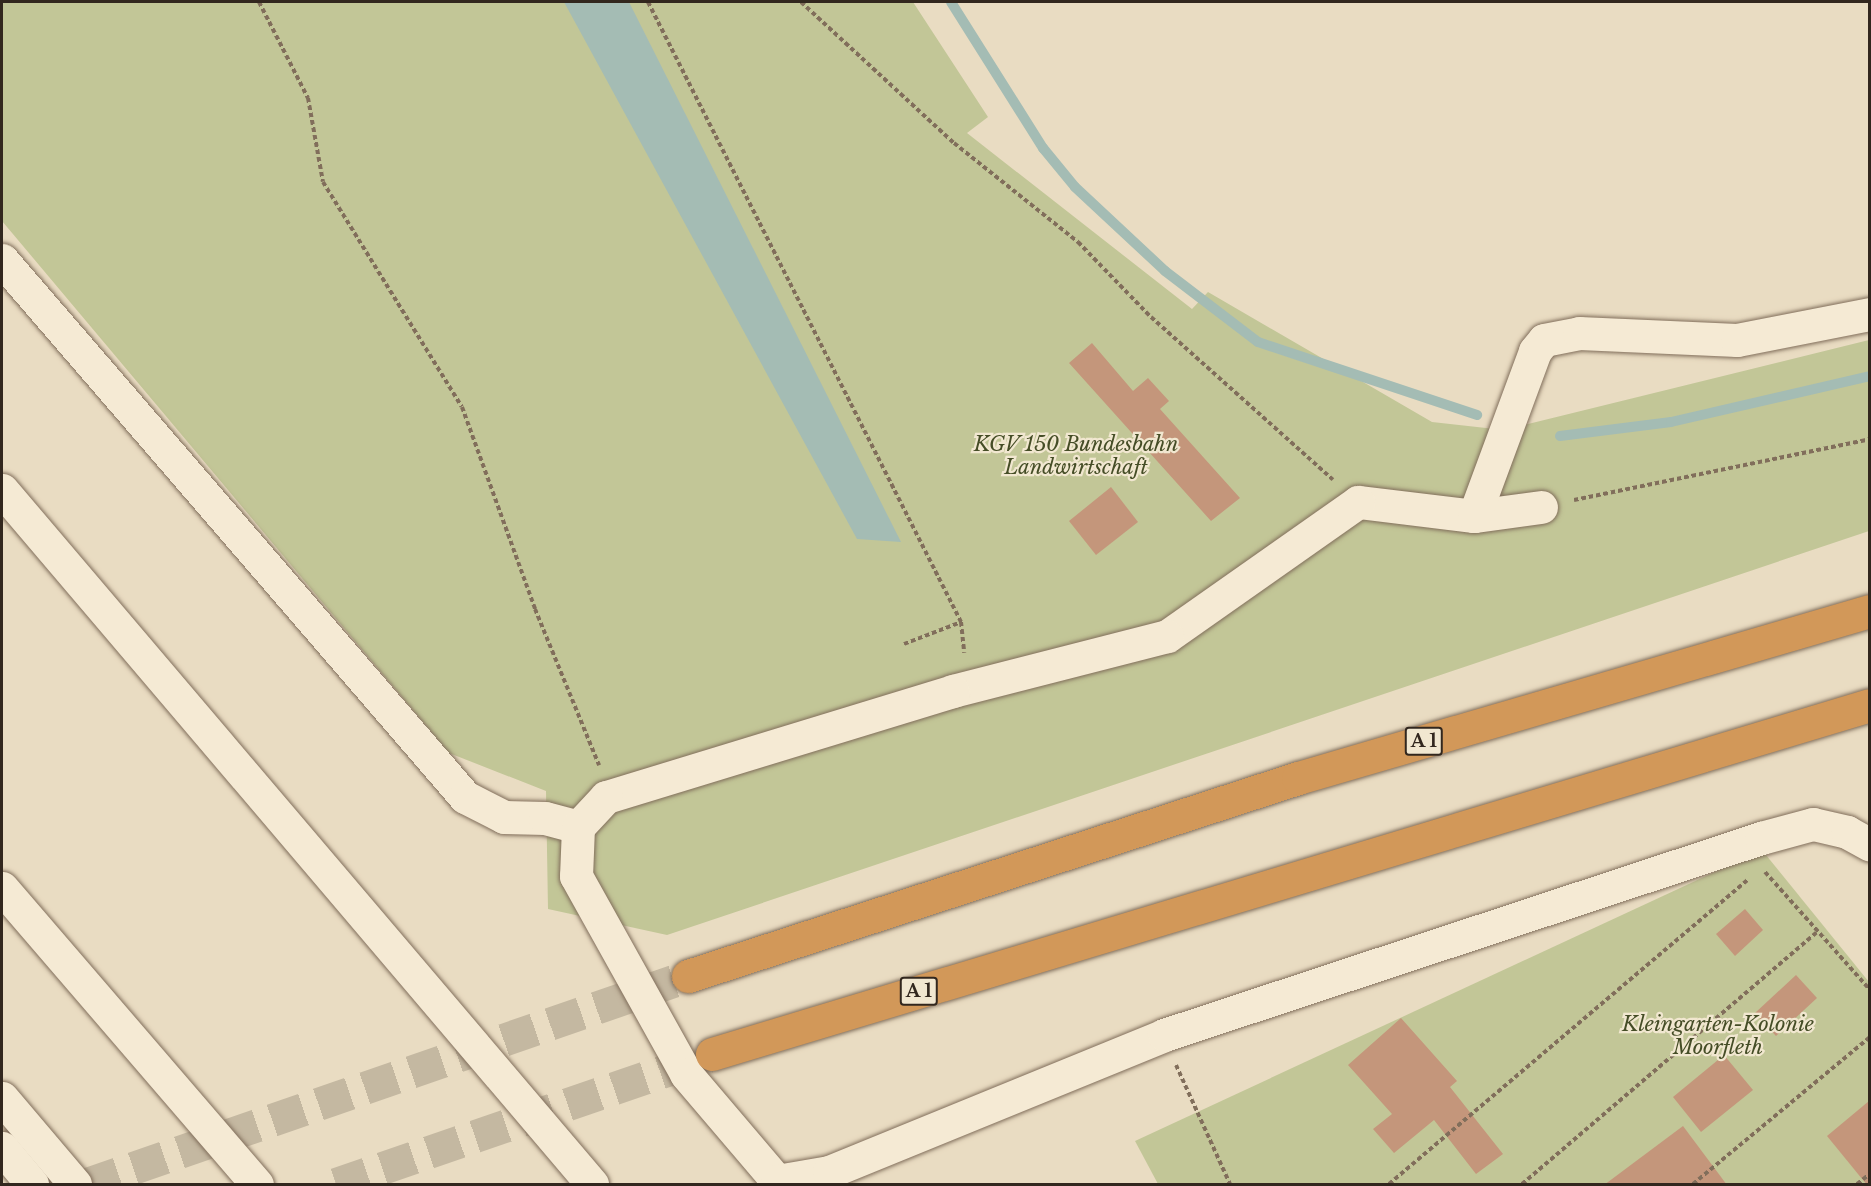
<!DOCTYPE html>
<html>
<head>
<meta charset="utf-8">
<style>
  body { margin:0 }
  #map { position:relative; width:1871px; height:1186px; overflow:hidden; background:#e9dcc2; font-family:"Libre Baskerville",serif }
  div>[style] { position:absolute }
  .green>* { inset:0; background:#c2c697 }
  .water>* { inset:0; background:#a4bcb4 }
  .stream>* { height:10px; margin:-5px; padding:0 5px; transform-origin:5px; border-radius:5px; background:#a4bcb4 }
  .building>* { inset:0; background:#c4967b }
  .highway-tunnel>* { height:33px; margin-top:-16.5px; transform-origin:0; background:repeating-linear-gradient(90deg,#c4b8a1 0 33px,transparent 0 49px) }
  .path>* { height:4px; margin-top:-2px; transform-origin:0; background:repeating-linear-gradient(90deg,#816e5b 0 4.5px,transparent 0 7.5px) }
  .roads { filter:drop-shadow(0 0 2px #816e5b) drop-shadow(0 0 2px #816e5b) }
  .minor>* { height:33px; margin:-16.5px; padding:0 16.5px; transform-origin:16.5px; border-radius:16.5px; background:#f5ead4 }
  .highway>* { height:33px; margin:-16.5px; padding:0 16.5px; transform-origin:16.5px; border-radius:16.5px; background:#d29859 }
  span { translate:-50% -50%; white-space:nowrap; text-align:center; line-height:1.15; -webkit-text-stroke:4.5px #f1e7d0; paint-order:stroke }
  .shield-label span { padding:2px 4px; background:#f1e7d0; border:2px solid; border-radius:4px; -webkit-text-stroke-width:0 }
  .shield-label { font-size:18px; color:#32271e; font-weight:700 }
  .park-label { font-size:20px; color:#454d26; font-style:italic }
  .frame { position:absolute; inset:0; border:3px solid #32271e; pointer-events:none }
</style>
</head>
<body>
<div id="map">
  <div class="green">
    <div style="clip-path:polygon(2px 2px,913px 2px,988px 117px,967px 133px,1192px 309px,1208px 292px,1432px 422px,1504px 430px,1869px 340px,1869px 531px,667px 935px,548px 909px,546px 791px,449px 753px,2px 221px)"></div>
    <div style="clip-path:polygon(1762px 850px,1869px 982px,1869px 1184px,1158px 1184px,1135px 1141px)"></div>
  </div>
  <div class="water">
    <div style="clip-path:polygon(564px 2px,629px 2px,901px 542px,857px 539px)"></div>
  </div>
  <div class="stream">
    <div style="left:951px;top:2px;width:173px;rotate:57.8deg"></div>
    <div style="left:1043px;top:148px;width:50px;rotate:50.6deg"></div>
    <div style="left:1075px;top:187px;width:123px;rotate:43deg"></div>
    <div style="left:1165px;top:271px;width:117px;rotate:37.4deg"></div>
    <div style="left:1258px;top:342px;width:231px;rotate:18.4deg"></div>
    <div style="left:1560px;top:436px;width:112px;rotate:-7.2deg"></div>
    <div style="left:1671px;top:422px;width:204px;rotate:-13deg"></div>
  </div>
  <div class="building">
    <div style="clip-path:polygon(1092px 343px,1133px 391px,1148px 378px,1169px 401px,1160px 409px,1240px 498px,1211px 521px,1069px 363px)"></div>
    <div style="clip-path:polygon(1111px 487px,1138px 522px,1096px 555px,1069px 521px)"></div>
    <div style="clip-path:polygon(1745px 909px,1763px 930px,1735px 956px,1716px 934px)"></div>
    <div style="clip-path:polygon(1796px 975px,1817px 998px,1776px 1036px,1755px 1013px)"></div>
    <div style="clip-path:polygon(1401px 1018px,1457px 1081px,1450px 1087px,1503px 1154px,1476px 1174px,1434px 1120px,1394px 1153px,1373px 1129px,1392px 1114px,1348px 1065px)"></div>
    <div style="clip-path:polygon(1724px 1055px,1753px 1090px,1701px 1132px,1673px 1097px)"></div>
    <div style="clip-path:polygon(1869px 1101px,1869px 1185px,1867px 1185px,1827px 1136px)"></div>
    <div style="clip-path:polygon(1683px 1126px,1727px 1185px,1604px 1185px)"></div>
  </div>
  <div class="highway-tunnel">
    <div style="left:87px;top:1184px;width:636px;rotate:-19.09deg"></div>
    <div style="left:336px;top:1184px;width:393px;rotate:-19deg"></div>
  </div>
  <div class="path">
    <div style="left:259px;top:2px;width:108px;rotate:63deg"></div>
    <div style="left:308px;top:98px;width:85px;rotate:79.9deg"></div>
    <div style="left:323px;top:182px;width:264px;rotate:58.3deg"></div>
    <div style="left:462px;top:407px;width:215px;rotate:70.1deg"></div>
    <div style="left:535px;top:609px;width:169px;rotate:67.7deg"></div>
    <div style="left:648px;top:2px;width:695px;rotate:63.21deg"></div>
    <div style="left:961px;top:622px;width:31px;rotate:84deg"></div>
    <div style="left:801px;top:2px;width:208px;rotate:42.7deg"></div>
    <div style="left:954px;top:143px;width:159px;rotate:38.6deg"></div>
    <div style="left:1078px;top:242px;width:105px;rotate:45.8deg"></div>
    <div style="left:1151px;top:317px;width:244px;rotate:41.8deg"></div>
    <div style="left:1574px;top:500px;width:302px;rotate:-11.6deg"></div>
    <div style="left:904px;top:644px;width:61px;rotate:-21.1deg"></div>
    <div style="left:1765px;top:872px;width:158px;rotate:48.3deg"></div>
    <div style="left:1176px;top:1065px;width:131px;rotate:65.6deg"></div>
    <div style="left:1389px;top:1184px;width:470px;rotate:-40.3deg"></div>
    <div style="left:1522px;top:1184px;width:388px;rotate:-40.5deg"></div>
    <div style="left:1693px;top:1184px;width:230px;rotate:-39.7deg"></div>
    <div style="left:1857px;top:1184px;width:16px;rotate:-38deg"></div>
  </div>
  <div class="roads">
    <div class="minor">
      <div style="left:2px;top:260px;width:709px;rotate:49.23deg"></div>
      <div style="left:465px;top:797px;width:44px;rotate:27.1deg"></div>
      <div style="left:504px;top:817px;width:41px;rotate:1.4deg"></div>
      <div style="left:545px;top:818px;width:34px;rotate:15deg"></div>
      <div style="left:2px;top:490px;width:911px;rotate:49.63deg"></div>
      <div style="left:1541px;top:507px;width:68px;rotate:172.3deg"></div>
      <div style="left:1474px;top:516px;width:117px;rotate:-173.1deg"></div>
      <div style="left:1358px;top:502px;width:233px;rotate:144.9deg"></div>
      <div style="left:1167px;top:636px;width:221px;rotate:165.6deg"></div>
      <div style="left:953px;top:691px;width:363px;rotate:163deg"></div>
      <div style="left:606px;top:797px;width:41px;rotate:133deg"></div>
      <div style="left:578px;top:827px;width:49px;rotate:92.3deg"></div>
      <div style="left:576px;top:876px;width:227px;rotate:60.9deg"></div>
      <div style="left:686px;top:1074px;width:140px;rotate:49.6deg"></div>
      <div style="left:777px;top:1181px;width:53px;rotate:-9.8deg"></div>
      <div style="left:829px;top:1172px;width:362px;rotate:-22.2deg"></div>
      <div style="left:1164px;top:1035px;width:629px;rotate:-18.26deg"></div>
      <div style="left:1761px;top:838px;width:54px;rotate:-15.1deg"></div>
      <div style="left:1813px;top:824px;width:35px;rotate:13deg"></div>
      <div style="left:1847px;top:832px;width:26px;rotate:29deg"></div>
      <div style="left:1474px;top:516px;width:176px;rotate:-69.7deg"></div>
      <div style="left:1535px;top:351px;width:14px;rotate:-51deg"></div>
      <div style="left:1544px;top:340px;width:36px;rotate:-11deg"></div>
      <div style="left:1579px;top:333px;width:158px;rotate:2.5deg"></div>
      <div style="left:1737px;top:340px;width:136px;rotate:-11.1deg"></div>
      <div style="left:2px;top:888px;width:391px;rotate:49.3deg"></div>
      <div style="left:2px;top:1098px;width:113px;rotate:49.7deg"></div>
      <div style="left:2px;top:1148px;width:47px;rotate:50.2deg"></div>
    </div>
    <div class="highway">
      <div style="left:688px;top:976px;width:641px;rotate:-17.98deg"></div>
      <div style="left:1298px;top:778px;width:596px;rotate:-16.28deg"></div>
      <div style="left:712px;top:1054px;width:1209px;rotate:-16.77deg"></div>
    </div>
  </div>
  <div class="shield-label">
    <span style="left:1424px;top:741px">A 1</span>
    <span style="left:919px;top:991px">A 1</span>
  </div>
  <div class="park-label">
    <span style="left:1076px;top:456px">KGV 150 Bundesbahn<br>Landwirtschaft</span>
    <span style="left:1718px;top:1036px">Kleingarten-Kolonie<br>Moorfleth</span>
  </div>
  <div class="frame"></div>
</div>
</body>
</html>
